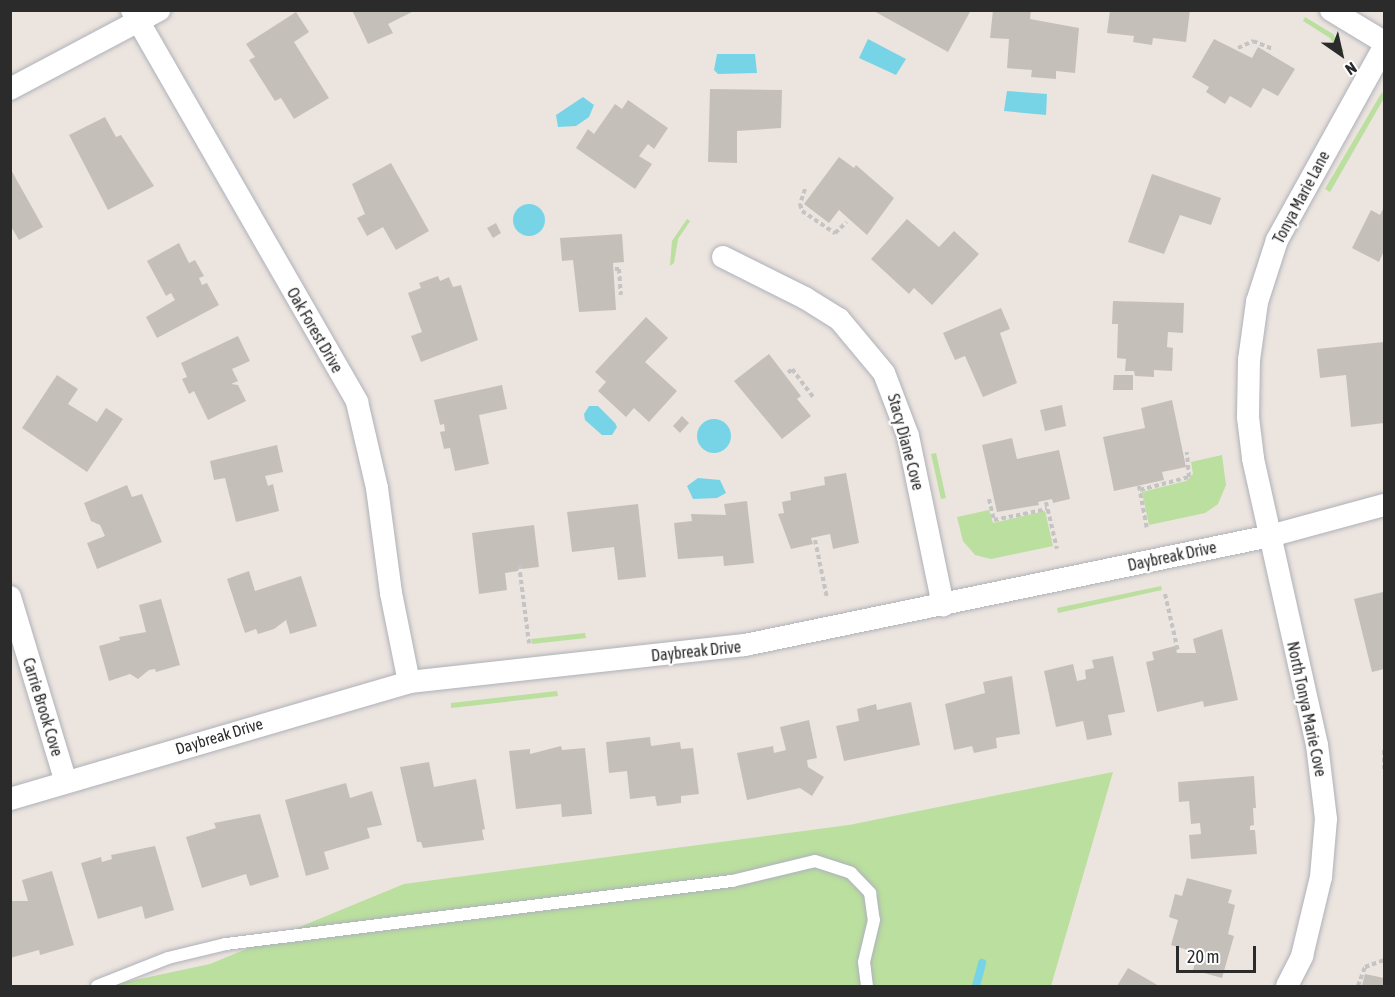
<!DOCTYPE html>
<html>
<head>
<meta charset="utf-8">
<style>
  body { margin:0 }
  #map { position:relative; width:1395px; height:997px; overflow:hidden; background:#ece4de; font-family:"Asap Condensed",sans-serif }
  div>[style] { position:absolute }
  .green>* { inset:0; background:#badf9e }
  .water>* { inset:0; background:#77d4e7 }
  .round { border-radius:50% }
  .stream>* { height:8px; margin:-4px; padding:0 4px; transform-origin:4px; border-radius:4px; background:#77d4e7 }
  .building>* { inset:0; background:#c4c0b9 }
  .path>* { height:4px; margin-top:-2px; transform-origin:0; background:repeating-linear-gradient(90deg,#c4c4c4 0 4.5px,transparent 0 7.5px) }
  .roads { filter:drop-shadow(0 0 2px #aeb1ba) drop-shadow(0 0 2px #aeb1ba) }
  .lane>* { height:12px; margin:-6px; padding:0 6px; transform-origin:6px; border-radius:6px; background:#fff }
  .street>* { height:22px; margin:-11px; padding:0 11px; transform-origin:11px; border-radius:11px; background:#fff }
  span { translate:-50% -50%; white-space:nowrap; text-align:center; line-height:1.15; -webkit-text-stroke:4.5px #fff; paint-order:stroke }
  .street-label { font-size:16px; color:#2b2b2b }
  .frame { position:absolute; inset:0; border:12px solid #2b2b2b; pointer-events:none }
  .north { position:absolute; left:1311px; top:24px; width:60px; height:60px; -webkit-text-stroke:4px #fff; paint-order:stroke; rotate:146deg; font-size:16px; font-weight:700; line-height:24px; text-align:center; color:#2b2b2b }
  .north::after { content:''; display:block; margin:auto; width:21px; height:27px; background:#2b2b2b; clip-path:polygon(50% 0,100% 100%,50% 72%,0 100%) }
  .scale { position:absolute; left:1176px; top:946px; width:80px; height:27px; box-sizing:border-box; border:3px solid #2b2b2b; border-top:0; padding-left:8px; font-size:18px; line-height:21px; white-space:nowrap; color:#2b2b2b; -webkit-text-stroke:4px #fff; paint-order:stroke }
</style>
</head>
<body>
<div id="map">
  <div class="green">
    <div style="clip-path:polygon(1305px 17px,1333px 34px,1344px 51px,1339px 53px,1330px 38px,1303px 21px)"></div>
    <div style="clip-path:polygon(1382px 92px,1384px 98px,1330px 192px,1325px 189px)"></div>
    <div style="clip-path:polygon(687px 219px,690px 221px,678px 239px,674px 263px,670px 266px,672px 241px)"></div>
    <div style="clip-path:polygon(936px 453px,946px 498px,941px 499px,931px 454px)"></div>
    <div style="clip-path:polygon(1222px 455px,1226px 485px,1218px 504px,1205px 513px,1149px 525px,1142px 492px,1186px 481px,1193px 474px,1191px 462px)"></div>
    <div style="clip-path:polygon(989px 510px,993px 523px,1045px 511px,1053px 546px,991px 559px,975px 555px,963px 541px,957px 517px)"></div>
    <div style="clip-path:polygon(1161px 586px,1162px 590px,1058px 613px,1057px 608px)"></div>
    <div style="clip-path:polygon(585px 633px,586px 638px,532px 644px,531px 639px)"></div>
    <div style="clip-path:polygon(557px 691px,558px 696px,451px 708px,451px 703px)"></div>
    <div style="clip-path:polygon(1113px 772px,1051px 986px,107px 986px,210px 964px,404px 884px,849px 825px)"></div>
  </div>
  <div class="water">
    <div style="clip-path:polygon(868px 39px,906px 59px,896px 75px,859px 58px)"></div>
    <div style="clip-path:polygon(717px 54px,755px 54px,757px 73px,718px 74px,714px 70px)"></div>
    <div style="clip-path:polygon(1007px 91px,1047px 94px,1046px 115px,1004px 111px)"></div>
    <div style="clip-path:polygon(583px 97px,594px 105px,589px 117px,576px 126px,558px 127px,556px 115px)"></div>
    <div class="round" style="left:513px;top:204px;width:32px;height:32px"></div>
    <div style="clip-path:polygon(589px 406px,598px 406px,615px 423px,617px 427px,612px 435px,602px 435px,585px 420px,584px 414px)"></div>
    <div class="round" style="left:697px;top:419px;width:34px;height:34px"></div>
    <div style="clip-path:polygon(698px 478px,720px 480px,726px 493px,717px 498px,693px 499px,687px 486px)"></div>
  </div>
  <div class="stream">
    <div style="left:976px;top:986px;width:24px;rotate:-75deg"></div>
  </div>
  <div class="building">
    <div style="clip-path:polygon(352px 10px,416px 10px,388px 24px,393px 33px,368px 44px)"></div>
    <div style="clip-path:polygon(872px 10px,971px 10px,948px 52px)"></div>
    <div style="clip-path:polygon(993px 10px,1031px 10px,1030px 19px,1079px 28px,1075px 73px,1056px 71px,1056px 79px,1031px 77px,1032px 70px,1007px 68px,1009px 39px,990px 38px)"></div>
    <div style="clip-path:polygon(1110px 10px,1190px 10px,1186px 42px,1153px 38px,1152px 45px,1133px 42px,1134px 36px,1107px 33px)"></div>
    <div style="clip-path:polygon(296px 12px,309px 32px,294px 42px,329px 98px,294px 119px,281px 98px,275px 101px,249px 60px,255px 57px,246px 44px)"></div>
    <div style="clip-path:polygon(1214px 39px,1252px 58px,1258px 47px,1295px 69px,1278px 96px,1263px 88px,1251px 108px,1230px 96px,1225px 104px,1206px 92px,1209px 87px,1192px 77px)"></div>
    <div style="clip-path:polygon(710px 89px,782px 90px,781px 128px,737px 131px,737px 163px,708px 162px)"></div>
    <div style="clip-path:polygon(628px 100px,668px 128px,654px 149px,648px 144px,639px 156px,652px 164px,635px 189px,576px 148px,588px 129px,594px 134px,615px 104px,622px 109px)"></div>
    <div style="clip-path:polygon(105px 117px,116px 137px,121px 135px,154px 186px,108px 210px,69px 135px)"></div>
    <div style="clip-path:polygon(839px 157px,854px 168px,856px 165px,894px 198px,867px 235px,839px 210px,829px 223px,804px 204px)"></div>
    <div style="clip-path:polygon(391px 163px,429px 231px,396px 250px,383px 227px,367px 236px,357px 218px,365px 214px,352px 184px)"></div>
    <div style="clip-path:polygon(10px 168px,43px 227px,19px 240px,10px 225px)"></div>
    <div style="clip-path:polygon(1152px 174px,1221px 198px,1211px 225px,1180px 215px,1164px 254px,1128px 242px)"></div>
    <div style="clip-path:polygon(1384px 207px,1384px 251px,1379px 262px,1352px 248px,1371px 210px,1380px 215px)"></div>
    <div style="clip-path:polygon(907px 219px,939px 247px,954px 231px,979px 254px,932px 305px,914px 288px,909px 294px,871px 259px)"></div>
    <div style="clip-path:polygon(496px 223px,501px 233px,493px 238px,487px 228px)"></div>
    <div style="clip-path:polygon(622px 234px,624px 262px,613px 263px,616px 310px,579px 312px,573px 260px,562px 261px,560px 238px)"></div>
    <div style="clip-path:polygon(179px 243px,189px 263px,195px 260px,204px 276px,199px 278px,202px 285px,207px 283px,219px 305px,157px 338px,146px 317px,175px 300px,171px 293px,166px 296px,147px 261px)"></div>
    <div style="clip-path:polygon(438px 276px,440px 281px,449px 277px,453px 287px,461px 285px,478px 340px,421px 362px,411px 336px,422px 332px,408px 293px,421px 288px,419px 283px)"></div>
    <div style="clip-path:polygon(1113px 301px,1184px 303px,1183px 333px,1168px 332px,1167px 347px,1173px 348px,1172px 371px,1154px 370px,1154px 377px,1135px 376px,1134px 371px,1125px 371px,1126px 359px,1117px 358px,1118px 324px,1112px 324px)"></div>
    <div style="clip-path:polygon(1001px 308px,1010px 329px,1000px 333px,1017px 383px,983px 397px,965px 356px,955px 360px,943px 333px)"></div>
    <div style="clip-path:polygon(646px 317px,668px 338px,645px 362px,677px 391px,649px 422px,634px 408px,626px 417px,598px 391px,606px 382px,595px 372px)"></div>
    <div style="clip-path:polygon(238px 336px,250px 361px,232px 369px,238px 381px,231px 384px,238px 385px,246px 401px,208px 420px,194px 391px,189px 394px,182px 379px,187px 377px,181px 363px)"></div>
    <div style="clip-path:polygon(1384px 342px,1384px 423px,1351px 427px,1346px 375px,1320px 378px,1317px 349px)"></div>
    <div style="clip-path:polygon(769px 354px,801px 396px,797px 399px,811px 416px,782px 439px,734px 381px)"></div>
    <div style="clip-path:polygon(57px 375px,78px 389px,68px 404px,97px 422px,106px 408px,123px 419px,87px 472px,22px 428px)"></div>
    <div style="clip-path:polygon(1114px 375px,1133px 375px,1133px 390px,1113px 390px)"></div>
    <div style="clip-path:polygon(502px 385px,507px 409px,479px 415px,489px 464px,455px 471px,450px 448px,444px 449px,440px 432px,445px 431px,444px 424px,440px 425px,434px 400px)"></div>
    <div style="clip-path:polygon(1172px 400px,1186px 467px,1162px 472px,1164px 480px,1114px 491px,1103px 437px,1145px 428px,1141px 408px)"></div>
    <div style="clip-path:polygon(1062px 405px,1066px 426px,1045px 431px,1040px 410px)"></div>
    <div style="clip-path:polygon(682px 416px,689px 423px,680px 433px,673px 426px)"></div>
    <div style="clip-path:polygon(1012px 438px,1017px 459px,1059px 450px,1070px 499px,1053px 503px,1052px 499px,1038px 502px,1039px 505px,997px 512px,982px 445px)"></div>
    <div style="clip-path:polygon(277px 445px,283px 472px,265px 476px,268px 486px,273px 484px,279px 511px,236px 522px,225px 478px,214px 480px,210px 461px)"></div>
    <div style="clip-path:polygon(846px 473px,859px 543px,833px 549px,830px 534px,811px 538px,813px 544px,791px 549px,778px 514px,784px 513px,782px 502px,791px 500px,790px 492px,825px 485px,824px 477px)"></div>
    <div style="clip-path:polygon(127px 485px,132px 497px,142px 494px,162px 542px,97px 569px,87px 543px,105px 536px,100px 525px,91px 521px,84px 503px)"></div>
    <div style="clip-path:polygon(747px 501px,754px 563px,724px 566px,723px 556px,678px 559px,674px 523px,692px 521px,691px 514px,726px 515px,724px 504px)"></div>
    <div style="clip-path:polygon(638px 504px,646px 577px,618px 580px,614px 547px,572px 552px,567px 512px)"></div>
    <div style="clip-path:polygon(534px 525px,539px 567px,522px 569px,518px 565px,518px 571px,505px 573px,507px 590px,479px 594px,472px 533px)"></div>
    <div style="clip-path:polygon(249px 571px,255px 591px,301px 576px,317px 626px,290px 634px,286px 620px,274px 629px,258px 634px,256px 629px,245px 633px,227px 579px)"></div>
    <div style="clip-path:polygon(1383px 592px,1384px 669px,1372px 672px,1354px 599px)"></div>
    <div style="clip-path:polygon(161px 599px,180px 665px,156px 672px,155px 669px,149px 670px,138px 679px,130px 674px,109px 681px,99px 646px,120px 640px,119px 637px,146px 632px,139px 605px)"></div>
    <div style="clip-path:polygon(1222px 629px,1238px 700px,1204px 707px,1203px 701px,1157px 712px,1146px 662px,1154px 660px,1152px 652px,1175px 646px,1177px 653px,1196px 653px,1193px 639px)"></div>
    <div style="clip-path:polygon(1113px 656px,1125px 712px,1108px 715px,1112px 735px,1087px 740px,1083px 721px,1056px 727px,1044px 671px,1073px 664px,1077px 681px,1086px 679px,1085px 670px,1094px 668px,1092px 660px)"></div>
    <div style="clip-path:polygon(1012px 676px,1020px 734px,996px 738px,997px 748px,974px 753px,972px 746px,954px 750px,945px 704px,985px 693px,983px 682px)"></div>
    <div style="clip-path:polygon(911px 702px,920px 745px,844px 761px,836px 726px,859px 721px,857px 709px,876px 704px,877px 710px)"></div>
    <div style="clip-path:polygon(809px 720px,817px 758px,807px 760px,808px 767px,824px 777px,812px 796px,800px 788px,747px 800px,737px 753px,773px 746px,774px 753px,786px 750px,780px 727px)"></div>
    <div style="clip-path:polygon(650px 737px,651px 746px,680px 742px,681px 749px,693px 748px,699px 794px,681px 796px,681px 803px,657px 806px,655px 796px,630px 799px,627px 771px,609px 773px,606px 742px)"></div>
    <div style="clip-path:polygon(561px 746px,562px 750px,585px 748px,592px 814px,562px 817px,561px 804px,516px 809px,509px 751px,530px 749px,530px 754px)"></div>
    <div style="clip-path:polygon(429px 762px,434px 787px,476px 779px,485px 829px,482px 830px,484px 840px,423px 848px,421px 842px,417px 842px,400px 767px)"></div>
    <div style="clip-path:polygon(1254px 776px,1256px 808px,1253px 808px,1254px 825px,1250px 826px,1250px 830px,1255px 830px,1257px 854px,1191px 859px,1189px 835px,1201px 834px,1200px 823px,1191px 824px,1189px 801px,1179px 802px,1178px 782px)"></div>
    <div style="clip-path:polygon(346px 783px,350px 798px,372px 791px,382px 825px,367px 828px,370px 838px,324px 852px,329px 869px,306px 876px,285px 800px)"></div>
    <div style="clip-path:polygon(260px 814px,279px 877px,250px 886px,246px 874px,202px 888px,186px 837px,216px 828px,214px 823px)"></div>
    <div style="clip-path:polygon(155px 846px,174px 910px,145px 919px,142px 906px,98px 919px,81px 863px,101px 857px,102px 862px,112px 859px,111px 855px)"></div>
    <div style="clip-path:polygon(52px 871px,74px 945px,40px 955px,39px 950px,10px 958px,10px 901px,28px 901px,22px 880px)"></div>
    <div style="clip-path:polygon(1187px 878px,1232px 890px,1228px 903px,1235px 905px,1228px 934px,1234px 936px,1222px 978px,1193px 970px,1198px 953px,1171px 945px,1178px 920px,1169px 917px,1175px 894px,1182px 896px)"></div>
    <div style="clip-path:polygon(1128px 968px,1159px 986px,1117px 986px)"></div>
    <div style="clip-path:polygon(1365px 974px,1384px 978px,1384px 986px,1362px 986px)"></div>
  </div>
  <div class="path">
    <div style="left:1238px;top:48px;width:17px;rotate:-25deg"></div>
    <div style="left:1253px;top:41px;width:22px;rotate:22deg"></div>
    <div style="left:805px;top:189px;width:16px;rotate:108deg"></div>
    <div style="left:800px;top:204px;width:7px;rotate:74deg"></div>
    <div style="left:802px;top:211px;width:40px;rotate:34deg"></div>
    <div style="left:835px;top:233px;width:16px;rotate:-43deg"></div>
    <div style="left:615px;top:269px;width:4px"></div>
    <div style="left:619px;top:269px;width:26px;rotate:86deg"></div>
    <div style="left:788px;top:373px;width:6px;rotate:-45deg"></div>
    <div style="left:792px;top:369px;width:36px;rotate:53deg"></div>
    <div style="left:1139px;top:486px;width:44px;rotate:79.5deg"></div>
    <div style="left:1140px;top:490px;width:51px;rotate:-14.9deg"></div>
    <div style="left:1189px;top:477px;width:25px;rotate:-95deg"></div>
    <div style="left:989px;top:499px;width:22px;rotate:77deg"></div>
    <div style="left:994px;top:520px;width:54px;rotate:-11.7deg"></div>
    <div style="left:1046px;top:502px;width:48px;rotate:76.8deg"></div>
    <div style="left:815px;top:540px;width:59px;rotate:78.3deg"></div>
    <div style="left:519px;top:565px;width:79px;rotate:82.7deg"></div>
    <div style="left:1165px;top:594px;width:58px;rotate:77.2deg"></div>
    <div style="left:1384px;top:750px;width:20px;rotate:90deg"></div>
    <div style="left:1358px;top:986px;width:20px;rotate:-70deg"></div>
    <div style="left:1365px;top:967px;width:20px;rotate:-20deg"></div>
  </div>
  <div class="roads">
    <div class="lane">
      <div style="left:97px;top:986px;width:76px;rotate:-21.5deg"></div>
      <div style="left:168px;top:958px;width:60px;rotate:-13.6deg"></div>
      <div style="left:226px;top:944px;width:510px;rotate:-7.1deg"></div>
      <div style="left:732px;top:881px;width:85px;rotate:-13.5deg"></div>
      <div style="left:815px;top:861px;width:38px;rotate:18deg"></div>
      <div style="left:851px;top:873px;width:28px;rotate:46deg"></div>
      <div style="left:870px;top:893px;width:27px;rotate:82deg"></div>
      <div style="left:874px;top:920px;width:43px;rotate:103.4deg"></div>
      <div style="left:864px;top:962px;width:24px;rotate:83deg"></div>
    </div>
    <div class="street">
      <div style="left:132px;top:10px;width:452px;rotate:60.1deg"></div>
      <div style="left:357px;top:402px;width:88px;rotate:76.9deg"></div>
      <div style="left:377px;top:488px;width:106px;rotate:82.4deg"></div>
      <div style="left:391px;top:593px;width:91px;rotate:78.6deg"></div>
      <div style="left:1331px;top:10px;width:62px;rotate:31.1deg"></div>
      <div style="left:10px;top:89px;width:169px;rotate:-27.9deg"></div>
      <div style="left:723px;top:257px;width:92px;rotate:26.6deg"></div>
      <div style="left:805px;top:298px;width:40px;rotate:32deg"></div>
      <div style="left:839px;top:319px;width:70px;rotate:50.2deg"></div>
      <div style="left:884px;top:373px;width:67px;rotate:69.1deg"></div>
      <div style="left:908px;top:436px;width:173px;rotate:78.3deg"></div>
      <div style="left:10px;top:597px;width:193px;rotate:73.2deg"></div>
      <div style="left:10px;top:799px;width:416px;rotate:-16.3deg"></div>
      <div style="left:409px;top:682px;width:338px;rotate:-6.3deg"></div>
      <div style="left:745px;top:645px;width:536px;rotate:-11.73deg"></div>
      <div style="left:1270px;top:536px;width:118px;rotate:-15.2deg"></div>
      <div style="left:1287px;top:986px;width:34px;rotate:-63deg"></div>
      <div style="left:1302px;top:956px;width:81px;rotate:-76.5deg"></div>
      <div style="left:1321px;top:877px;width:58px;rotate:-85.1deg"></div>
      <div style="left:1326px;top:819px;width:75px;rotate:-96.9deg"></div>
      <div style="left:1317px;top:745px;width:294px;rotate:-102.6deg"></div>
      <div style="left:1253px;top:458px;width:41px;rotate:-97deg"></div>
      <div style="left:1248px;top:417px;width:57px;rotate:-89deg"></div>
      <div style="left:1249px;top:360px;width:59px;rotate:-82.1deg"></div>
      <div style="left:1257px;top:302px;width:65px;rotate:-72.1deg"></div>
      <div style="left:1277px;top:240px;width:221px;rotate:-61deg"></div>
    </div>
  </div>
  <div class="street-label">
    <span style="left:1301px;top:197px;rotate:-62deg">Tonya Marie Lane</span>
    <span style="left:315px;top:330px;rotate:60deg">Oak Forest Drive</span>
    <span style="left:906px;top:442px;rotate:75deg">Stacy Diane Cove</span>
    <span style="left:1172px;top:556px;rotate:-12deg">Daybreak Drive</span>
    <span style="left:696px;top:651px;rotate:-6deg">Daybreak Drive</span>
    <span style="left:43px;top:707px;rotate:73deg">Carrie Brook Cove</span>
    <span style="left:1307px;top:709px;rotate:78deg">North Tonya Marie Cove</span>
    <span style="left:219px;top:736px;rotate:-17deg">Daybreak Drive</span>
  </div>
  <div class="frame"></div>
  <div class="north">N</div>
  <div class="scale">20 m</div>
</div>
</body>
</html>
